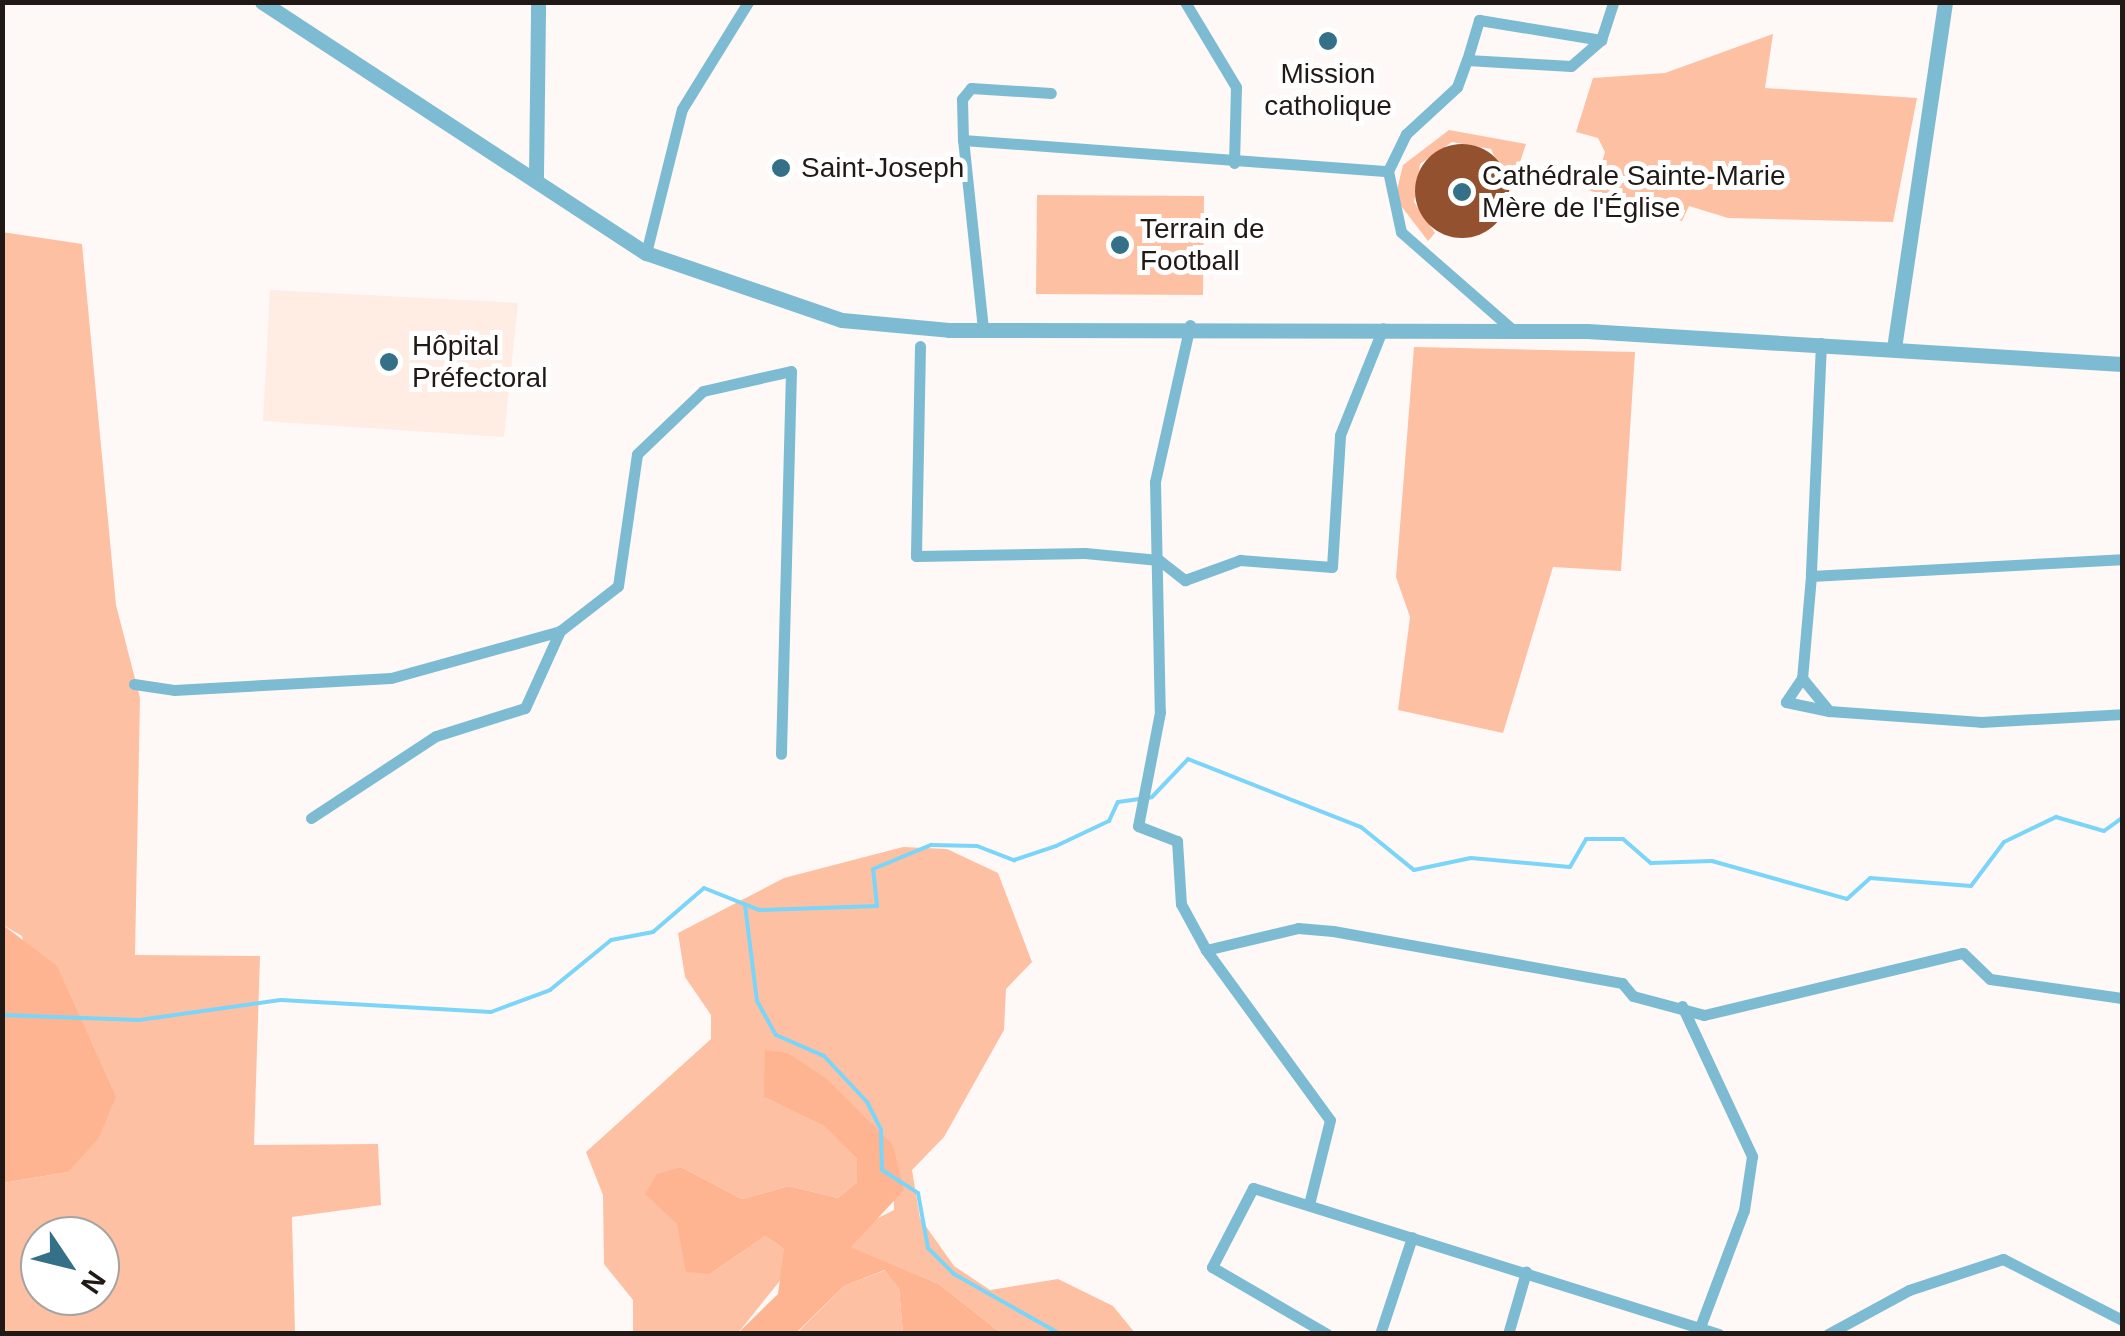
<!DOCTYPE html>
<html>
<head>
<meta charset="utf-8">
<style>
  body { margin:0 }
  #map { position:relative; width:2125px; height:1336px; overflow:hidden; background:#fef9f7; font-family:Helvetica,sans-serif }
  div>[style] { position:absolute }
  .built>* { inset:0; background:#ffece3 }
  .green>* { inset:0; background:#fec0a2 }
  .forest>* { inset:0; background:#feb490 }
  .stream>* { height:4px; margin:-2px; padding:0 2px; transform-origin:2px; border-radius:2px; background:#7ad5f8 }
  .building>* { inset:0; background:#93512f }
  .round { border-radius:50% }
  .minor>* { height:11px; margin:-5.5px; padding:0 5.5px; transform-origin:5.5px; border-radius:5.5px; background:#7dbbd3 }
  .tertiary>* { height:15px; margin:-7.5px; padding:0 7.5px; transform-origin:7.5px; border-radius:7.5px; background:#7dbbd3 }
  .dots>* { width:28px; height:28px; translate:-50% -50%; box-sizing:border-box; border:5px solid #fff; border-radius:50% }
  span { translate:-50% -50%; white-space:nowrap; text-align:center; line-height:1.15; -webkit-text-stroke:10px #fff; paint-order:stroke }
  .poi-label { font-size:28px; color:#211915 }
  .left { translate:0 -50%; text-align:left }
  .frame { position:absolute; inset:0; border:5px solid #211915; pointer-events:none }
  .north { position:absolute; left:20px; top:1216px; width:100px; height:100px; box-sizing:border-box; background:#fff; border:2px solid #a6a3a1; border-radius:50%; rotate:125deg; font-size:28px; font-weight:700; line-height:40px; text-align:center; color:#211915 }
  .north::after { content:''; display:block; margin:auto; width:35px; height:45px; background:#347188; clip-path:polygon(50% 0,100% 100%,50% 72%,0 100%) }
</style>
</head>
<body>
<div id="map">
  <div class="built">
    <div style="clip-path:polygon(270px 290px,518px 303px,504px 437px,263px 421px)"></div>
  </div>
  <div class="green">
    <div style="clip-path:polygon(1773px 34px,1765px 88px,1917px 98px,1893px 222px,1728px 218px,1689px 206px,1682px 221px,1567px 183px,1572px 169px,1601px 166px,1605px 152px,1598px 138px,1576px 132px,1593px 78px,1665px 73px)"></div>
    <div style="clip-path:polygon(1449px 130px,1526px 144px,1510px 192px,1491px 149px,1452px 142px,1420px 164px,1414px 202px,1435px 233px,1428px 241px,1395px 198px,1403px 165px)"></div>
    <div style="clip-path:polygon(1037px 195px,1204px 196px,1203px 295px,1036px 294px)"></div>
    <div style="clip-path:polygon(evenodd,2px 232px,82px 244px,116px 605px,140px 698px,135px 955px,260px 956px,254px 1145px,378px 1144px,381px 1205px,292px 1217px,295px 1333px,3px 1333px,3px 1183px,68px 1172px,22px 936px,3px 925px,2px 232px,40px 1236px,100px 1236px,100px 1296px,40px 1296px,40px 1236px)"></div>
    <div style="clip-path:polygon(1414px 347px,1635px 352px,1621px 571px,1553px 567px,1503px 733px,1398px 710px,1410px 617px,1396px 577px)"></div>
    <div style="clip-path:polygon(903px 847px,947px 849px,998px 873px,1032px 962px,1006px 989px,1004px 1030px,944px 1137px,912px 1170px,920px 1218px,954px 1266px,990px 1290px,1058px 1279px,1113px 1306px,1135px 1333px,1001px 1333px,939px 1284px,850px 1247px,860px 1227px,894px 1210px,893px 1145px,764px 1097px,825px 1125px,857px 1159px,857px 1182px,838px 1198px,789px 1186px,742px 1199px,681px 1167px,677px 1224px,710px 1274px,765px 1236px,784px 1249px,787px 1272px,738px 1333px,633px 1333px,633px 1300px,604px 1264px,603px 1195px,586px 1152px,711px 1039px,711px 1015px,685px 977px,678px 933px,784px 878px)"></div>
    <div style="clip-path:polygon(886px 1270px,899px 1289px,903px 1333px,796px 1334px,844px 1286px)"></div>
  </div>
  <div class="forest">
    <div style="clip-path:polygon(3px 925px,57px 966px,116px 1097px,98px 1139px,68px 1172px,3px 1183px)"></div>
    <div style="clip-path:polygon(765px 1050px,788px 1053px,827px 1079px,893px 1145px,904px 1190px,851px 1247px,939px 1284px,1001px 1333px,903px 1333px,899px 1289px,885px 1270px,844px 1286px,796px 1333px,738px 1333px,778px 1294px,784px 1249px,765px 1236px,710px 1274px,686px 1272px,677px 1224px,645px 1194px,657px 1174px,681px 1167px,742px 1199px,789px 1186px,838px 1198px,857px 1182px,857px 1159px,825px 1126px,764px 1097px)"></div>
  </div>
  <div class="stream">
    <div style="left:745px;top:905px;width:97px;rotate:82.9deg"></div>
    <div style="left:757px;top:1001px;width:39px;rotate:61deg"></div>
    <div style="left:776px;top:1035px;width:52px;rotate:23.6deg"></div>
    <div style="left:824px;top:1056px;width:63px;rotate:46.9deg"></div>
    <div style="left:867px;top:1102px;width:31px;rotate:63deg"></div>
    <div style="left:881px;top:1130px;width:40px;rotate:88.6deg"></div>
    <div style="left:882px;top:1170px;width:43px;rotate:32.6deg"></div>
    <div style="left:918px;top:1193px;width:56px;rotate:79.7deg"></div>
    <div style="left:928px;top:1248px;width:37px;rotate:45deg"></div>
    <div style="left:954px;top:1274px;width:122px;rotate:29.5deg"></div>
    <div style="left:2px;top:1015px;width:137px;rotate:2.1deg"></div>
    <div style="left:139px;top:1020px;width:143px;rotate:-8deg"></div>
    <div style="left:281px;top:1000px;width:210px;rotate:3.3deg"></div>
    <div style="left:491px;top:1012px;width:63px;rotate:-20.4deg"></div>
    <div style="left:550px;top:990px;width:79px;rotate:-39.3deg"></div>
    <div style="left:611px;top:940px;width:43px;rotate:-10.8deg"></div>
    <div style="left:653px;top:932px;width:67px;rotate:-40.8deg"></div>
    <div style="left:704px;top:888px;width:59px;rotate:21.8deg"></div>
    <div style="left:759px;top:910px;width:118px;rotate:-1.9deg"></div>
    <div style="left:877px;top:906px;width:37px;rotate:-96deg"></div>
    <div style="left:873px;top:869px;width:63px;rotate:-22.5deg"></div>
    <div style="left:931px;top:845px;width:46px;rotate:1.2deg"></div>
    <div style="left:977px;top:846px;width:40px;rotate:21deg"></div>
    <div style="left:1014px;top:860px;width:44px;rotate:-18.4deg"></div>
    <div style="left:1056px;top:846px;width:59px;rotate:-25.3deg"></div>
    <div style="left:1109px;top:821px;width:21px;rotate:-65deg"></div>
    <div style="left:1118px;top:802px;width:34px;rotate:-8deg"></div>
    <div style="left:1152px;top:797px;width:52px;rotate:-46.5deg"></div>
    <div style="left:1188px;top:759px;width:186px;rotate:21.5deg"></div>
    <div style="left:1361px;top:827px;width:68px;rotate:39.1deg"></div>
    <div style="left:1414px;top:870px;width:58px;rotate:-11.9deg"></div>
    <div style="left:1471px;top:858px;width:99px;rotate:5.2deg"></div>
    <div style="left:1570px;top:867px;width:32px;rotate:-60deg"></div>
    <div style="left:1586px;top:839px;width:37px"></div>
    <div style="left:1623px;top:839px;width:37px;rotate:41deg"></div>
    <div style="left:1651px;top:863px;width:61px;rotate:-1.9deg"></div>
    <div style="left:1712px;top:861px;width:140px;rotate:15.7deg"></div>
    <div style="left:1847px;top:899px;width:31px;rotate:-42deg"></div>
    <div style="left:1870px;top:878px;width:101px;rotate:4.5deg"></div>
    <div style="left:1971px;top:886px;width:55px;rotate:-53.1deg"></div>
    <div style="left:2004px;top:842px;width:58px;rotate:-25.7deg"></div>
    <div style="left:2056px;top:817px;width:50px;rotate:16.3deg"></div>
    <div style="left:2104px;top:831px;width:22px;rotate:-36deg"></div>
  </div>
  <div class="building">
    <div class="round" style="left:1415px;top:144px;width:94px;height:94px"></div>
  </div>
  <div class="minor">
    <div style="left:1185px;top:2px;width:99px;rotate:59deg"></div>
    <div style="left:1236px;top:87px;width:76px;rotate:91.5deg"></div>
    <div style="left:1467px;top:60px;width:42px;rotate:-73.3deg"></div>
    <div style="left:1479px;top:20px;width:124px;rotate:9.3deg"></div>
    <div style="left:963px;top:140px;width:41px;rotate:-91.4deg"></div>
    <div style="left:962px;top:99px;width:14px;rotate:-51deg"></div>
    <div style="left:971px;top:88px;width:80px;rotate:3.6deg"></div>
    <div style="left:646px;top:253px;width:148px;rotate:-76deg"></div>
    <div style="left:682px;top:109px;width:126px;rotate:-58.3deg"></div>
    <div style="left:1190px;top:325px;width:161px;rotate:102.6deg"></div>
    <div style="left:1155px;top:482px;width:230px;rotate:88.8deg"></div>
    <div style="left:1160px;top:712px;width:116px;rotate:100.9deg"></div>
    <div style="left:1138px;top:826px;width:42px;rotate:21deg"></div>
    <div style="left:1177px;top:841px;width:63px;rotate:86.4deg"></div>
    <div style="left:1181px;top:904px;width:52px;rotate:61.5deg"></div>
    <div style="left:1206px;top:950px;width:210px;rotate:53.9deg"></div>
    <div style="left:1330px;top:1120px;width:82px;rotate:104deg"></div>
    <div style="left:983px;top:329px;width:190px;rotate:-96deg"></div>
    <div style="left:963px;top:140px;width:426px;rotate:4.2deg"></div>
    <div style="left:1514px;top:331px;width:150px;rotate:-138.8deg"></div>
    <div style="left:1401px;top:232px;width:62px;rotate:-102deg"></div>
    <div style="left:1388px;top:171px;width:41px;rotate:-64.1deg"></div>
    <div style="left:1406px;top:134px;width:69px;rotate:-42.7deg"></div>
    <div style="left:1457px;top:87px;width:29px;rotate:-70deg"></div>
    <div style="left:1467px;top:60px;width:104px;rotate:3.3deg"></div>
    <div style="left:1571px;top:66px;width:40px;rotate:-41deg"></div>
    <div style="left:1601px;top:40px;width:40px;rotate:-72deg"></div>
    <div style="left:1821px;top:343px;width:233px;rotate:92.5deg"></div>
    <div style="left:1811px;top:576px;width:311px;rotate:-3.1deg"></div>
    <div style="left:920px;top:346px;width:210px;rotate:91.1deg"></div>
    <div style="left:916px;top:556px;width:169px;rotate:-1deg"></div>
    <div style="left:1085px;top:553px;width:74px;rotate:5.4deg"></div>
    <div style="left:1159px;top:560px;width:33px;rotate:38deg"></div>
    <div style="left:1185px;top:580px;width:59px;rotate:-20deg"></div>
    <div style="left:1240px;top:560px;width:92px;rotate:4.4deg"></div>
    <div style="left:1332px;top:567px;width:132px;rotate:-86.5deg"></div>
    <div style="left:1340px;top:435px;width:115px;rotate:-68.1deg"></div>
    <div style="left:1811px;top:576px;width:102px;rotate:95deg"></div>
    <div style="left:1802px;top:678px;width:43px;rotate:50.7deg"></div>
    <div style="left:1829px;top:711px;width:152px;rotate:4.1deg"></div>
    <div style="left:1981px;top:722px;width:141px;rotate:-3.2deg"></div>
    <div style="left:1802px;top:678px;width:29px;rotate:124deg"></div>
    <div style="left:1786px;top:702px;width:44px;rotate:11.8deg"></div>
    <div style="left:134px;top:684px;width:40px;rotate:8.5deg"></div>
    <div style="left:174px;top:690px;width:217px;rotate:-3.2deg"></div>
    <div style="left:391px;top:678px;width:175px;rotate:-15.5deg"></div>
    <div style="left:311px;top:818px;width:149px;rotate:-33.3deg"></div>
    <div style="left:436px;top:736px;width:93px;rotate:-17.5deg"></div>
    <div style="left:525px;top:708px;width:85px;rotate:-65.6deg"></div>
    <div style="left:560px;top:631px;width:73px;rotate:-37.8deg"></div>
    <div style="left:618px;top:586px;width:133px;rotate:-81.8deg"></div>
    <div style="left:637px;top:454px;width:91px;rotate:-43.7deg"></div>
    <div style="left:703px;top:391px;width:90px;rotate:-12.8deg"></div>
    <div style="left:791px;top:371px;width:383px;rotate:91.5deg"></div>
    <div style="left:1206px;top:950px;width:95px;rotate:-13.4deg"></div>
    <div style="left:1298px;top:928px;width:35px;rotate:5deg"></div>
    <div style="left:1333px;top:931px;width:294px;rotate:10.2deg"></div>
    <div style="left:1622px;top:983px;width:17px;rotate:50deg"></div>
    <div style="left:1633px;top:996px;width:73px;rotate:15deg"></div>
    <div style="left:1704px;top:1015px;width:266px;rotate:-13.5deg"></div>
    <div style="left:1963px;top:953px;width:37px;rotate:44deg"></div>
    <div style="left:1990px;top:979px;width:133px;rotate:8.2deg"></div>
    <div style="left:1682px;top:1006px;width:166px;rotate:65deg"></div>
    <div style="left:1752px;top:1156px;width:55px;rotate:98.4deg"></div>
    <div style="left:1744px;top:1210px;width:125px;rotate:110.6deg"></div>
    <div style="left:1327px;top:1334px;width:133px;rotate:-149.8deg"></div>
    <div style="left:1212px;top:1267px;width:89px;rotate:-62.6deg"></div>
    <div style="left:1253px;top:1188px;width:488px;rotate:17.4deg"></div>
    <div style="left:1380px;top:1334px;width:102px;rotate:-71.7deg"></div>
    <div style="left:1508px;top:1334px;width:65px;rotate:-73.8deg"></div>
    <div style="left:1828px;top:1334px;width:92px;rotate:-28.5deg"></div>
    <div style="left:1909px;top:1290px;width:99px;rotate:-18.3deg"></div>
    <div style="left:2003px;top:1259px;width:134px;rotate:27.1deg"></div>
  </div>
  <div class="tertiary">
    <div style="left:262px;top:2px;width:459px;rotate:33.2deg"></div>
    <div style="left:646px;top:253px;width:207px;rotate:18.9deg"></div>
    <div style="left:842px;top:320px;width:107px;rotate:5.3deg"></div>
    <div style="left:949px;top:330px;width:638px;rotate:0.09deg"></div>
    <div style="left:1587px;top:331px;width:536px;rotate:3.53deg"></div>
    <div style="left:536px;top:176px;width:174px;rotate:-89.3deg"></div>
    <div style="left:1894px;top:348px;width:350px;rotate:-81.6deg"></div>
  </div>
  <div class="dots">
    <div style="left:1328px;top:41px;background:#347188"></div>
    <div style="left:781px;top:168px;background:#347188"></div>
    <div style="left:1462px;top:192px;background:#347188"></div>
    <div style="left:1120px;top:245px;background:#347188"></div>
    <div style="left:389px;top:362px;background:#347188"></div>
  </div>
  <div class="poi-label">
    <span style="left:1328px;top:90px">Mission<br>catholique</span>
    <span class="left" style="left:801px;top:168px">Saint-Joseph</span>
    <span class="left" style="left:1482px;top:192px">Cathédrale Sainte-Marie<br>Mère de l'Église</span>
    <span class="left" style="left:1140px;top:245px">Terrain de<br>Football</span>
    <span class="left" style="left:412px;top:362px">Hôpital<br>Préfectoral</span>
  </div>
  <div class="frame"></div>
  <div class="north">N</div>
</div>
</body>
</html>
